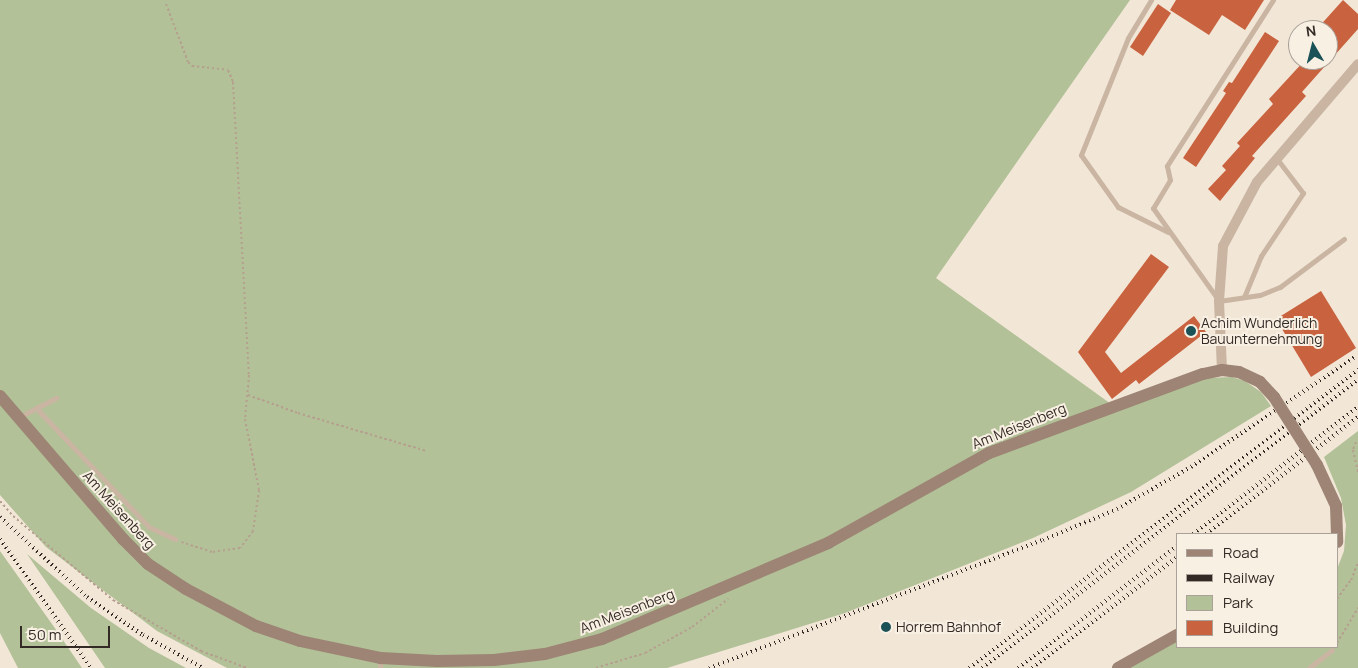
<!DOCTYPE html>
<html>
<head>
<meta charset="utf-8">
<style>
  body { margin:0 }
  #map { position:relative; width:1358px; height:668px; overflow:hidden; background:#f2e6d7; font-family:Manrope,sans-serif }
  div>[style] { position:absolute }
  .green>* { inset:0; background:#b2c197 }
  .building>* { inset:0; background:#c9623e }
  .path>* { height:2px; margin-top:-1px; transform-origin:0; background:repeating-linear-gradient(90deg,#b59f8e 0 2.5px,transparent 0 5px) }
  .lane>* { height:5px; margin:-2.5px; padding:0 2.5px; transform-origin:2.5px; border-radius:2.5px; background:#cab5a3 }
  .street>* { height:10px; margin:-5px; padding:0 5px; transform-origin:5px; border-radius:5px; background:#cab5a3 }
  .secondary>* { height:12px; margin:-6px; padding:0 6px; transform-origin:6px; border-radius:6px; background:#9d8475 }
  .rail>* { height:4px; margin-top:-2px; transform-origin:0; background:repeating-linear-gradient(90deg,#342a25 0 1px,transparent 0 5px) }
  .secondary-bridge>* { height:12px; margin:-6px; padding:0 6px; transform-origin:6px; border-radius:6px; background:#9d8475 }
  .dots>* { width:14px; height:14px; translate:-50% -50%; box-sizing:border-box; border:2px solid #f9f0e4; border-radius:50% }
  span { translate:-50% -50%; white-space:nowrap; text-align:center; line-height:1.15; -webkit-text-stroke:4px #f9f0e4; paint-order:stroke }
  .poi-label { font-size:14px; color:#342a25 }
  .left { translate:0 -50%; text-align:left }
  .street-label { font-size:14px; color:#342a25 }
  .legend { position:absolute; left:1176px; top:533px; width:162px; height:115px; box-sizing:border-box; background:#f9f0e4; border:1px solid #aaa198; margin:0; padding:6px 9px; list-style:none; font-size:15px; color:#342a25 }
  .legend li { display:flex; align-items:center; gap:10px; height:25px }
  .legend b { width:25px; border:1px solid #aaa198 }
  .north { position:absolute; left:1288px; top:20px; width:50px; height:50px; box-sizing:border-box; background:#f9f0e4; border:1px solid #aaa198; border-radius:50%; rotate:352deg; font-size:14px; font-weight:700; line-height:20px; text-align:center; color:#342a25 }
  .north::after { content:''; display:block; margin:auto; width:18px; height:22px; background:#1a5257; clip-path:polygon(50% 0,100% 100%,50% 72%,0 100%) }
  .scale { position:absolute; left:20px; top:626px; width:90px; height:22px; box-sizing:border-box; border:2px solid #342a25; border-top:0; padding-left:6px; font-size:15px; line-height:18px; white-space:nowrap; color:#342a25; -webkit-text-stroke:4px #f9f0e4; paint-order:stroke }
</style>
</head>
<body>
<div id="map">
  <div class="green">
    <div style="clip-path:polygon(0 0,1130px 0,936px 278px,1111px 404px,1206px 378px,1232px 377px,1245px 381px,1261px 392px,1271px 406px,1131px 492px,1033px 538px,845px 613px,667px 668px,227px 668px,157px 631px,46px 547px,0 495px)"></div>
    <div style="clip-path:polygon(1358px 431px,1358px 668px,1127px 668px,1177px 641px,1177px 647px,1337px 647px,1337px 569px,1344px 551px,1346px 525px,1341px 498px,1324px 457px)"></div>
    <div style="clip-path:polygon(0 551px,52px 624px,82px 668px,18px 668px,0 633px)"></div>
    <div style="clip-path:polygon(27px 554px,91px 608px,149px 648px,186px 668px,105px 668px)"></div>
  </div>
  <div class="building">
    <div style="clip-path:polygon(1176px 0,1264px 0,1245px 30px,1222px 15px,1209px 35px,1170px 10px)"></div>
    <div style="clip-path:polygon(1343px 0,1358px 14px,1358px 29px,1302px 92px,1306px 96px,1252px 156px,1255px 158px,1220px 201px,1208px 189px,1226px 170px,1222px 166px,1240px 146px,1237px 143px,1273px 104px,1269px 99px,1305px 60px,1328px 60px,1328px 30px,1316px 30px)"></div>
    <div style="clip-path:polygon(1158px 4px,1171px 13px,1143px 56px,1130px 47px)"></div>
    <div style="clip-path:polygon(1265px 32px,1279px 41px,1196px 167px,1183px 158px,1226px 93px,1223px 91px,1229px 82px,1232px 83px)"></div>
    <div style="clip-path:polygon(1151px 254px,1169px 267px,1105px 352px,1121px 373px,1194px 316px,1206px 332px,1139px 384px,1136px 380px,1112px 399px,1078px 352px)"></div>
    <div style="clip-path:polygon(1321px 291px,1356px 348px,1311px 377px,1276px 319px)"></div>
  </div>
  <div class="path">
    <div style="left:166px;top:4px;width:62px;rotate:69.2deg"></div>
    <div style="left:188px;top:62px;width:6px;rotate:45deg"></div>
    <div style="left:192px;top:66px;width:36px;rotate:6deg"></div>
    <div style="left:228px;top:70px;width:13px;rotate:67deg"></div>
    <div style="left:233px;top:82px;width:293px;rotate:86.9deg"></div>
    <div style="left:249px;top:375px;width:44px;rotate:95.2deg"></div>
    <div style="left:245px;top:419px;width:72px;rotate:78.8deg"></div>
    <div style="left:259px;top:490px;width:41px;rotate:98.3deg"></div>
    <div style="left:253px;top:531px;width:21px;rotate:127deg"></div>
    <div style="left:240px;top:548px;width:28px;rotate:172deg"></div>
    <div style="left:212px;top:552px;width:32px;rotate:-162deg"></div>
    <div style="left:248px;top:395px;width:53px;rotate:19.8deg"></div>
    <div style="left:298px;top:413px;width:134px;rotate:16.5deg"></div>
    <div style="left:1356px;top:442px;width:9px;rotate:111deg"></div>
    <div style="left:1353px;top:450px;width:23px;rotate:77deg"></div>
    <div style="left:0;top:501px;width:20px;rotate:49deg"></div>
    <div style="left:13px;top:516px;width:131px;rotate:40deg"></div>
    <div style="left:113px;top:600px;width:102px;rotate:30.1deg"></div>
    <div style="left:201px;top:651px;width:49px;rotate:20.3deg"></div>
    <div style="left:1337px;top:599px;width:24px;rotate:-54deg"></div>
    <div style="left:1351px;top:580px;width:18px;rotate:-68deg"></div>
    <div style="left:1337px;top:643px;width:41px;rotate:-59deg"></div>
    <div style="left:596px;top:668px;width:51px;rotate:-17deg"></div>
    <div style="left:645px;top:653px;width:54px;rotate:-29deg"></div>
    <div style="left:692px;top:627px;width:46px;rotate:-37.9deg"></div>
  </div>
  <div class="lane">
    <div style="left:1151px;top:0;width:44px;rotate:121.2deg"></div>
    <div style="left:1128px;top:38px;width:126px;rotate:111.9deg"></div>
    <div style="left:1081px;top:155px;width:64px;rotate:54.6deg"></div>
    <div style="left:1118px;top:207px;width:56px;rotate:26.6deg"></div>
    <div style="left:1273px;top:0;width:197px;rotate:122.6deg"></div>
    <div style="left:1167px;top:166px;width:14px;rotate:78deg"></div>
    <div style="left:1170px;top:180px;width:33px;rotate:121deg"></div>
    <div style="left:1153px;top:208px;width:114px;rotate:54.6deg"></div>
    <div style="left:1219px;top:301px;width:41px;rotate:-8.3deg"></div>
    <div style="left:1260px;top:295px;width:22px;rotate:-22deg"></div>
    <div style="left:1280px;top:287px;width:80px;rotate:-36.9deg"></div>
    <div style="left:1244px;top:297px;width:44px;rotate:-67.5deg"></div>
    <div style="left:1261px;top:256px;width:76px;rotate:-56.3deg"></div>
    <div style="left:1303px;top:193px;width:43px;rotate:-127.4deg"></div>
    <div style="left:36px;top:408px;width:164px;rotate:46.5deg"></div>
    <div style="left:149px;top:527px;width:29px;rotate:25deg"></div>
    <div style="left:19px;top:417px;width:42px;rotate:-27.2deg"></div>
    <div style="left:380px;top:668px;width:10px;rotate:-84deg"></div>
    <div style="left:1309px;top:668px;width:29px;rotate:-38deg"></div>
  </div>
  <div class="street">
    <div style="left:1222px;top:370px;width:69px;rotate:-92.5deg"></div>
    <div style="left:1219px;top:301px;width:55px;rotate:-85.8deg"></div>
    <div style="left:1223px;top:246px;width:72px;rotate:-62deg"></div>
    <div style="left:1257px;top:182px;width:155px;rotate:-49.4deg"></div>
  </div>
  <div class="secondary">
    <div style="left:0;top:396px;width:189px;rotate:49.3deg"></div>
    <div style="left:123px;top:539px;width:35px;rotate:45deg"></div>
    <div style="left:148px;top:564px;width:45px;rotate:33.3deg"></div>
    <div style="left:186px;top:589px;width:79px;rotate:27.9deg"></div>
    <div style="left:256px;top:626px;width:46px;rotate:18.8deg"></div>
    <div style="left:300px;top:641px;width:83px;rotate:11.9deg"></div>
    <div style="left:381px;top:658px;width:56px;rotate:3.1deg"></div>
    <div style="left:437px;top:661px;width:57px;rotate:-1deg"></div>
    <div style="left:494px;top:660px;width:51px;rotate:-6.7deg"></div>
    <div style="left:545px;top:654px;width:59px;rotate:-14.7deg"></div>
    <div style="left:602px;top:639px;width:246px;rotate:-23deg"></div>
    <div style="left:828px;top:543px;width:184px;rotate:-29.2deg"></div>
    <div style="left:989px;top:453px;width:228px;rotate:-20.3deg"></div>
    <div style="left:1203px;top:374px;width:19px;rotate:-12deg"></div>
    <div style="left:1222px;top:370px;width:17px;rotate:7deg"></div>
    <div style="left:1239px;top:372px;width:23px;rotate:25deg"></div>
    <div style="left:1260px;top:382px;width:21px;rotate:47deg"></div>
    <div style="left:1317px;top:465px;width:45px;rotate:65.1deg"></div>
    <div style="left:1336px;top:506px;width:36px;rotate:88deg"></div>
    <div style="left:1118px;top:668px;width:68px;rotate:-29.2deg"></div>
  </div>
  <div class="rail">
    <div style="left:0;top:517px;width:118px;rotate:42.6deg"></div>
    <div style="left:87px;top:597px;width:68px;rotate:34.2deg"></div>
    <div style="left:143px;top:635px;width:68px;rotate:28.8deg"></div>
    <div style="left:1193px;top:534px;width:208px;rotate:-37.6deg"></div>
    <div style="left:1206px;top:534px;width:192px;rotate:-37.6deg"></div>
    <div style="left:0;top:539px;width:158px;rotate:54.8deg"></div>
    <div style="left:709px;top:668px;width:358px;rotate:-21deg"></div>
    <div style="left:1043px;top:540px;width:80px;rotate:-22.7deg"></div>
    <div style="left:1117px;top:509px;width:85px;rotate:-29.6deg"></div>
    <div style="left:1191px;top:467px;width:199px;rotate:-33.9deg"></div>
    <div style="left:969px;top:668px;width:491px;rotate:-37.5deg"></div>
    <div style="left:982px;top:668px;width:474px;rotate:-37.5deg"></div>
    <div style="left:1018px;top:668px;width:200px;rotate:-37.5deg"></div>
    <div style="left:1032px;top:668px;width:183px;rotate:-37.4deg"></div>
  </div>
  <div class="secondary-bridge">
    <div style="left:1274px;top:397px;width:80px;rotate:57.7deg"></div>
  </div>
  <div class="dots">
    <div style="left:1191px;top:331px;background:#1a5257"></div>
    <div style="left:886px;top:627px;background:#1a5257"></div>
  </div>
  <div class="poi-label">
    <span class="left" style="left:1201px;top:331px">Achim Wunderlich<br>Bauunternehmung</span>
    <span class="left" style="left:896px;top:627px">Horrem Bahnhof</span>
  </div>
  <div class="street-label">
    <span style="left:1019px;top:426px;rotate:-22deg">Am Meisenberg</span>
    <span style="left:119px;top:510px;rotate:48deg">Am Meisenberg</span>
    <span style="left:627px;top:611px;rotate:-21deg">Am Meisenberg</span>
  </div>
  <ul class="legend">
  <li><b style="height:6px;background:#9d8475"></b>Road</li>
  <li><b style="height:6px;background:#342a25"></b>Railway</li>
  <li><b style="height:14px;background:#b2c197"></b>Park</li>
  <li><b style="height:14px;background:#c9623e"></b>Building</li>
  </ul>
  <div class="north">N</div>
  <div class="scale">50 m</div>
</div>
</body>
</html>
